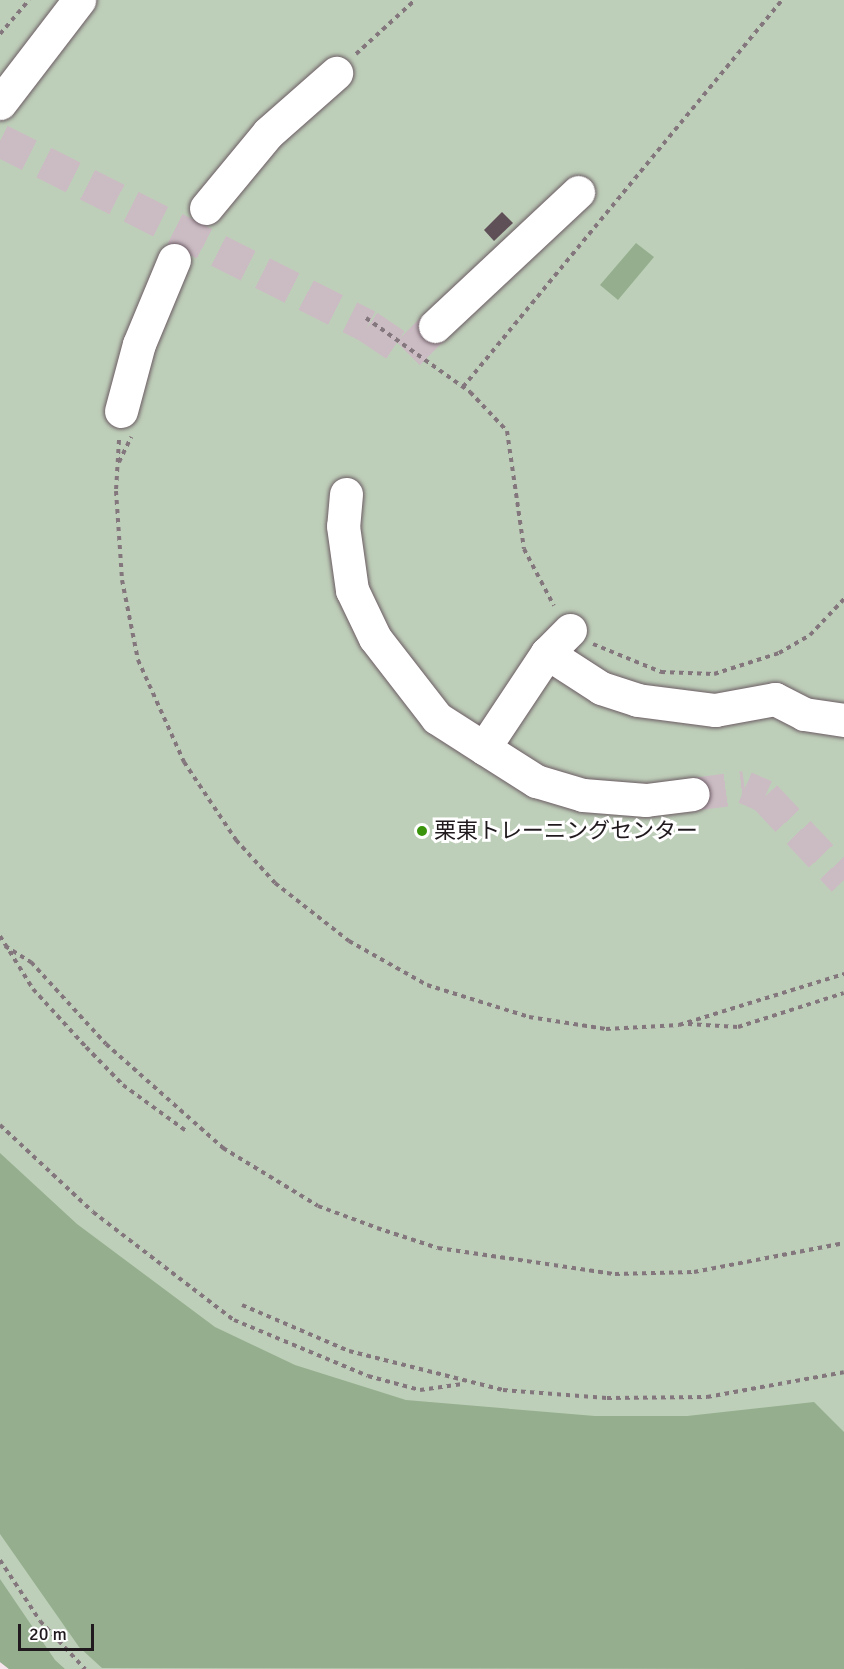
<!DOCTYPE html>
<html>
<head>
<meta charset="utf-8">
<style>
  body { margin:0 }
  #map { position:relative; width:844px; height:1669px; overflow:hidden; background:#f6e3ec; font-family:Signika,"Noto Sans JP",sans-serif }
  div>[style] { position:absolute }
  .green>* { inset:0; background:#becfb9 }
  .forest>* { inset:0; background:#95af8e }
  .building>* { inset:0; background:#5f4f57 }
  .minor-tunnel>* { height:33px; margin-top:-16.5px; transform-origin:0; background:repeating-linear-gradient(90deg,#cbbbc3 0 33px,transparent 0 49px) }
  .path>* { height:4px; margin-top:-2px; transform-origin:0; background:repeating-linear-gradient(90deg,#83767d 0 4.5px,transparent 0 9px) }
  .roads { filter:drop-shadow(0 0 2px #6b5b63) drop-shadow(0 0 2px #6b5b63) }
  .minor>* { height:33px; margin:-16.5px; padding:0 16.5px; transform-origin:16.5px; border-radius:16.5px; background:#fff }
  .dots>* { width:16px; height:16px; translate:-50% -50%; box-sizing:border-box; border:3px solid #fff; border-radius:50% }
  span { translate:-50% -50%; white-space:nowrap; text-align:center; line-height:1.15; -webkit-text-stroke:6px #fff; paint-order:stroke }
  .poi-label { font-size:22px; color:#20191d }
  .left { translate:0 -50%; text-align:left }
  .scale { position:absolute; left:18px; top:1624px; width:76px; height:27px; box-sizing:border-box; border:3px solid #20191d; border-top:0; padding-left:8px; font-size:18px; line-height:21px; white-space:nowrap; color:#20191d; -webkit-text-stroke:4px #fff; paint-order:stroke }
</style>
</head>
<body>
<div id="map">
  <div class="green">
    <div style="clip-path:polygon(0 0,844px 0,844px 1669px,9px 1669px,0 1662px)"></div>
  </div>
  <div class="forest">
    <div style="clip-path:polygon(636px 243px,654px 257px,618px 300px,600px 285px)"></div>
    <div style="clip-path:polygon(0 1153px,77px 1224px,215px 1327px,295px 1365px,406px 1400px,595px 1416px,687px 1416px,814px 1402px,844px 1432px,844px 1669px,102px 1668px,79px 1647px,0 1534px)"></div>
    <div style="clip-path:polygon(0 1579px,55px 1660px,65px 1669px,9px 1669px,0 1662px)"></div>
  </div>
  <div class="building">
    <div style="clip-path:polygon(502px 212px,513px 223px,494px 241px,484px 230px)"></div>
  </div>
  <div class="minor-tunnel">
    <div style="left:0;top:140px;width:412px;rotate:26.8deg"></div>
    <div style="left:368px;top:326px;width:48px;rotate:34deg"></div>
    <div style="left:408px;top:353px;width:38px;rotate:-45deg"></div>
    <div style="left:693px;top:794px;width:52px;rotate:-7.7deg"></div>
    <div style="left:745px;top:787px;width:22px;rotate:24deg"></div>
    <div style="left:765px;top:796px;width:115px;rotate:46.8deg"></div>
  </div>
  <div class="path">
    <div style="left:0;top:34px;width:45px;rotate:-49.5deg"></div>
    <div style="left:356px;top:54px;width:80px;rotate:-42.5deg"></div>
    <div style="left:366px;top:318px;width:128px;rotate:35.4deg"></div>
    <div style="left:470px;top:392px;width:54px;rotate:46.5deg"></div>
    <div style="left:507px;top:431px;width:119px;rotate:81.8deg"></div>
    <div style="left:524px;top:549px;width:64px;rotate:62.2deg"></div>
    <div style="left:463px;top:387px;width:502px;rotate:-50.5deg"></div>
    <div style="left:119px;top:440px;width:51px;rotate:93.4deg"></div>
    <div style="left:116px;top:491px;width:89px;rotate:86.1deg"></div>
    <div style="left:122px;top:580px;width:82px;rotate:78.7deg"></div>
    <div style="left:138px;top:660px;width:112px;rotate:65.7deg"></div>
    <div style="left:184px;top:762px;width:94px;rotate:56.3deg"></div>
    <div style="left:236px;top:840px;width:58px;rotate:47.8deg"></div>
    <div style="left:275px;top:883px;width:94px;rotate:38.1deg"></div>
    <div style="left:349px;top:941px;width:90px;rotate:29.4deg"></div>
    <div style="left:427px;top:985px;width:107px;rotate:17.4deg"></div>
    <div style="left:529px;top:1017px;width:78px;rotate:8.9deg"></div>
    <div style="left:606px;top:1029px;width:73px;rotate:-3.1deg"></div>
    <div style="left:679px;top:1025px;width:173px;rotate:-17.2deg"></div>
    <div style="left:119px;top:462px;width:28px;rotate:-64deg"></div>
    <div style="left:593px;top:644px;width:74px;rotate:22.4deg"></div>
    <div style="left:661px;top:672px;width:53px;rotate:2.2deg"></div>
    <div style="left:714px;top:674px;width:68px;rotate:-17.9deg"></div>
    <div style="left:779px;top:653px;width:36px;rotate:-30deg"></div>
    <div style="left:810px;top:635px;width:50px;rotate:-46.6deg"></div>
    <div style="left:0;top:936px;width:62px;rotate:58.1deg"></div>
    <div style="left:33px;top:989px;width:79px;rotate:47.6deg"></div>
    <div style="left:86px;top:1047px;width:53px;rotate:45.8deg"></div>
    <div style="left:123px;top:1085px;width:77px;rotate:36deg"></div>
    <div style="left:5px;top:946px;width:31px;rotate:32deg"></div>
    <div style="left:31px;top:962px;width:111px;rotate:47.6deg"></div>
    <div style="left:106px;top:1044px;width:157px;rotate:41.6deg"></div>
    <div style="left:223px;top:1148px;width:111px;rotate:31.4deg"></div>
    <div style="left:318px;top:1206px;width:63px;rotate:20.4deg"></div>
    <div style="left:377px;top:1228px;width:64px;rotate:18.2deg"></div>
    <div style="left:438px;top:1248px;width:179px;rotate:8.4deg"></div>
    <div style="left:615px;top:1274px;width:79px;rotate:-1.5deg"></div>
    <div style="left:694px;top:1272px;width:153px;rotate:-10.9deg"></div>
    <div style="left:688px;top:1024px;width:50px;rotate:3.4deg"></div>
    <div style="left:738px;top:1027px;width:111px;rotate:-17.8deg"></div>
    <div style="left:0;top:1125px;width:127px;rotate:43.1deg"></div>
    <div style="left:93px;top:1212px;width:178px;rotate:37.5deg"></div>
    <div style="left:234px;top:1320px;width:145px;rotate:22.7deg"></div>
    <div style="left:368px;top:1376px;width:54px;rotate:15.1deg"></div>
    <div style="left:420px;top:1390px;width:43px;rotate:-7.9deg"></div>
    <div style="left:242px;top:1305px;width:116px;rotate:23.3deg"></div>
    <div style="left:349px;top:1351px;width:159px;rotate:14.2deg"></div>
    <div style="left:503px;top:1390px;width:104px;rotate:4.4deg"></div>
    <div style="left:607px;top:1398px;width:100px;rotate:-0.6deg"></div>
    <div style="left:707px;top:1397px;width:139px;rotate:-10.3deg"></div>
    <div style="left:0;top:1560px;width:73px;rotate:56.7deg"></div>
    <div style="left:40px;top:1621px;width:66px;rotate:46.8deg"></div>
  </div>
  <div class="roads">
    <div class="minor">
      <div style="left:0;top:103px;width:130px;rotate:-52.5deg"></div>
      <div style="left:206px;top:208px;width:97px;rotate:-50.4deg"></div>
      <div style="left:268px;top:133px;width:91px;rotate:-41.4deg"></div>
      <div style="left:435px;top:326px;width:196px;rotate:-43.1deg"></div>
      <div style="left:121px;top:411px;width:69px;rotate:-75deg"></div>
      <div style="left:139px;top:344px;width:91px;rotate:-67.4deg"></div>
      <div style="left:346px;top:494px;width:32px;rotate:95deg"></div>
      <div style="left:343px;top:526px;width:65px;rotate:82deg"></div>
      <div style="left:352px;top:590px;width:53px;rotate:64.4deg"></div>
      <div style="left:375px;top:638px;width:101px;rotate:52.2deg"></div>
      <div style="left:437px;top:718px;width:56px;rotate:32.6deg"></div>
      <div style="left:570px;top:630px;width:33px;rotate:135deg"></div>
      <div style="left:547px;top:653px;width:114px;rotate:123.6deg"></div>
      <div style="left:484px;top:748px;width:62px;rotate:32.4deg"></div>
      <div style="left:536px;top:781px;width:49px;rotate:16.6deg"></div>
      <div style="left:583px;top:795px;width:63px;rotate:4.5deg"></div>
      <div style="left:646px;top:800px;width:47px;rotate:-7.3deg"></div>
      <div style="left:547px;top:653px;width:64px;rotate:32.9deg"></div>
      <div style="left:601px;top:688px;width:38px;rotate:18deg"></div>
      <div style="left:637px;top:700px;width:79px;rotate:7.3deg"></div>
      <div style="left:715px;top:710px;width:61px;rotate:-10.4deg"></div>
      <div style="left:775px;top:699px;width:33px;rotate:27deg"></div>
      <div style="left:804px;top:714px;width:40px;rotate:8.5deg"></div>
    </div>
  </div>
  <div class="dots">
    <div style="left:422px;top:831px;background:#39940b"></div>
  </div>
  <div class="poi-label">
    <span class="left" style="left:434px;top:831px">栗東トレーニングセンター</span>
  </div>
  <div class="scale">20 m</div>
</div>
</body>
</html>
